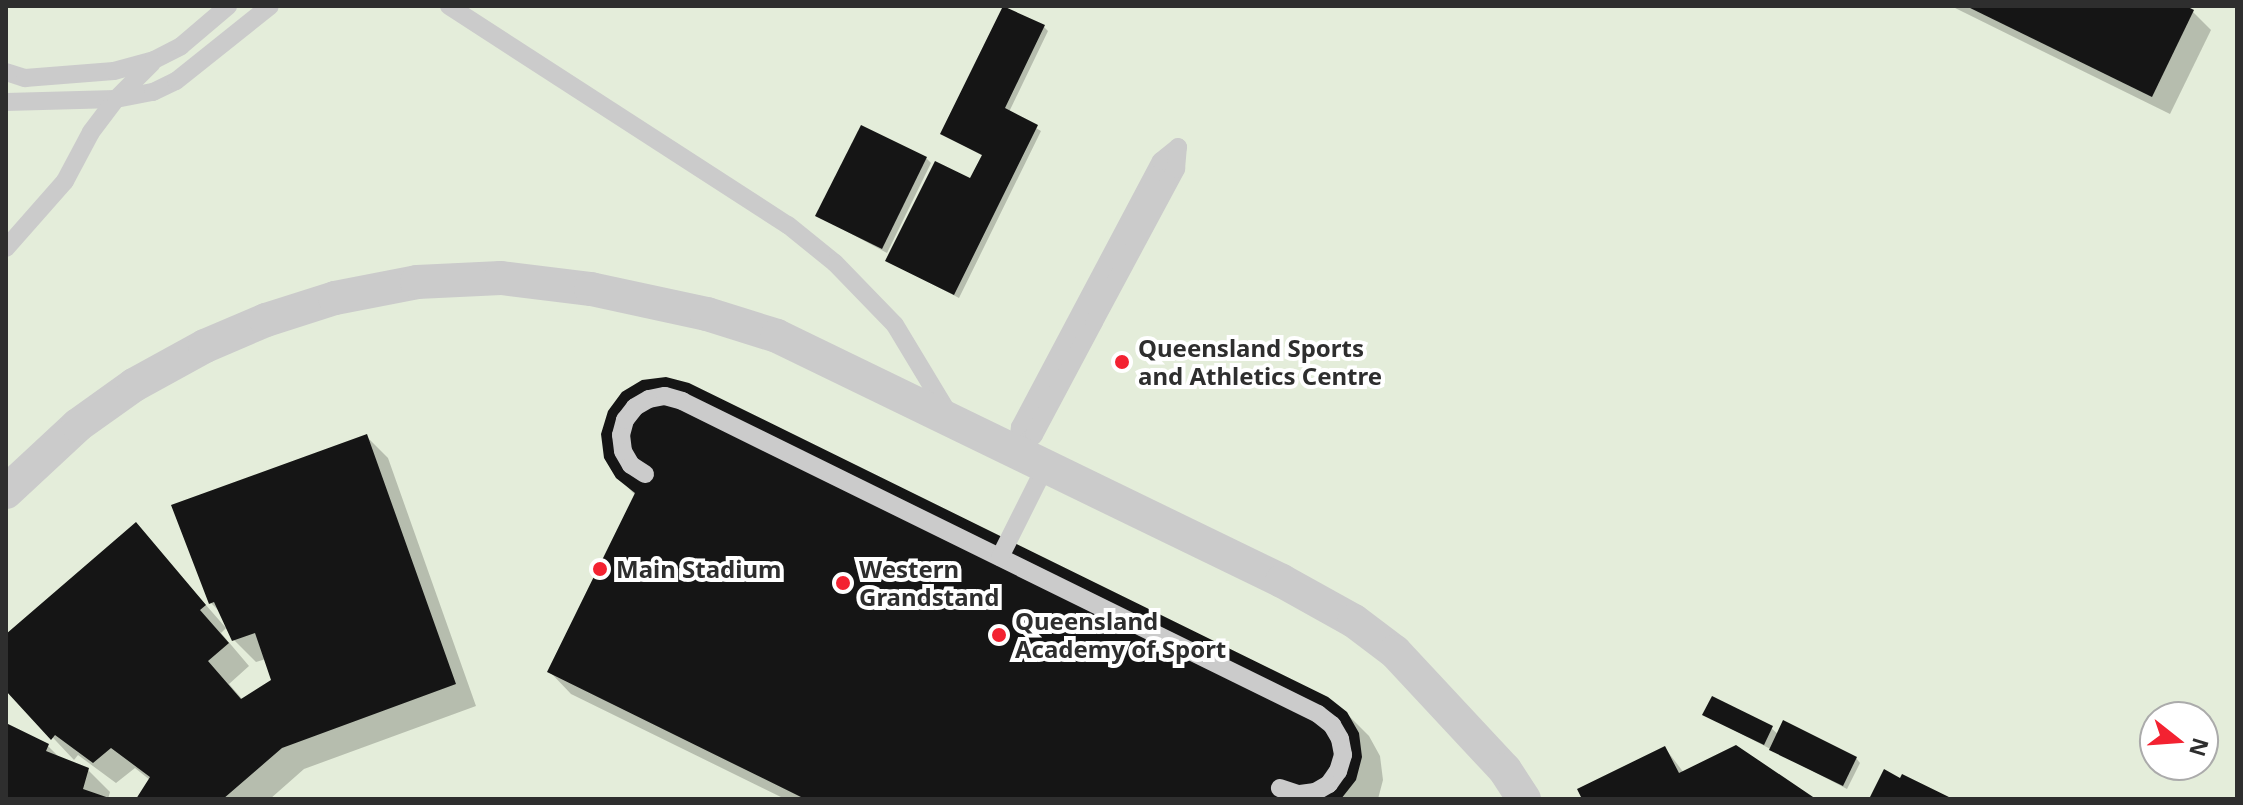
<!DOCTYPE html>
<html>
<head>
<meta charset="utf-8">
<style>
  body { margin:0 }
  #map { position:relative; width:2243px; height:805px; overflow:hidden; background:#fff; font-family:"Noto Sans",sans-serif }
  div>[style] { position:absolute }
  .green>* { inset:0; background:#e4edda }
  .shadow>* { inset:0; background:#0003 }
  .building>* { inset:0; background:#151515 }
  .service>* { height:18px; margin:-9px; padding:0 9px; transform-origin:9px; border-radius:9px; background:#cbcbcb }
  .minor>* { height:34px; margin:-17px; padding:0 17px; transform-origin:17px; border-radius:17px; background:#cbcbcb }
  .dots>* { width:22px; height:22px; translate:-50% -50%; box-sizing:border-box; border:4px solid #fff; border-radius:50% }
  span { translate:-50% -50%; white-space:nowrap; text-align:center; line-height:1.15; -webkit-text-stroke:8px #fff; paint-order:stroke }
  .poi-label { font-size:24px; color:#2e2e2e; font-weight:700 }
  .left { translate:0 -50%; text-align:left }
  .frame { position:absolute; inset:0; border:8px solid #2e2e2e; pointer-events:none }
  .north { position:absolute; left:2139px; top:701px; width:80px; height:80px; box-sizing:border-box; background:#fff; border:2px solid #ababab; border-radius:50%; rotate:107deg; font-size:22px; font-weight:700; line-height:32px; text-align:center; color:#2e2e2e }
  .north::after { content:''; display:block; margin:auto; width:28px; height:36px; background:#f32231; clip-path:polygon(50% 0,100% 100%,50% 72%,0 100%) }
</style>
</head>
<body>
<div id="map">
  <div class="green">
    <div style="clip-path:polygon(evenodd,6px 6px,2237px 6px,2237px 799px,6px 799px,6px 6px,2155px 717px,2203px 717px,2203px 765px,2155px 765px,2155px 717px)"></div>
  </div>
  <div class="shadow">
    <div style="clip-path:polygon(1951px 6px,2181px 6px,2193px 12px,2211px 30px,2170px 114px)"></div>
    <div style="clip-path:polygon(1044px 27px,1048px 31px,1009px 112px,1041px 131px,959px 298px,888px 261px,971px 181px,983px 156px,943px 134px)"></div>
    <div style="clip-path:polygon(926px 158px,931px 163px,887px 253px,818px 216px)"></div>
    <div style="clip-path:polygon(366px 436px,388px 458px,476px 706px,304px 769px,270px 799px,138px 799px,150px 780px,135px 768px,116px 783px,78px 755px,74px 760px,6px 688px,6px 637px,136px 525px,226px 628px,221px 633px,249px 666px,229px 684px,243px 700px,273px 681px,266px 659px,256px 662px,234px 640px,222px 614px,211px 603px)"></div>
    <div style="clip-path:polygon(618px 477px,1346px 713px,1369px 736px,1380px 756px,1383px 780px,1378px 799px,785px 799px,571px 694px,550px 672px,636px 496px)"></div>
    <div style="clip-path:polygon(1705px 715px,1771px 728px,1779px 735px,1856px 758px,1860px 763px,1847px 789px)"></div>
    <div style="clip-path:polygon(6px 725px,48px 746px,62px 760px,88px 770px,110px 792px,108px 799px,6px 799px)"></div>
    <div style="clip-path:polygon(1665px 748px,1684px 773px,1812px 799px,1584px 799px)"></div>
  </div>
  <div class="building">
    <div style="clip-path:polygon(1003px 6px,1045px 25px,1005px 108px,1038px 125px,954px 295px,885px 261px,935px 161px,970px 178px,982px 155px,940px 134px)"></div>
    <div style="clip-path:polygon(1966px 6px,2186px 6px,2194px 10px,2152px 97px)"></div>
    <div style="clip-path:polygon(861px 125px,927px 157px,882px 249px,815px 216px)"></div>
    <div style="clip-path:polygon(666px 377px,689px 383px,1328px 697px,1347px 712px,1359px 733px,1362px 757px,1356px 780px,1341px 799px,805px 799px,547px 672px,635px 493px,616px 478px,604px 458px,601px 434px,608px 411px,622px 392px,642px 380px)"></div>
    <div style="clip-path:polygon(367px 434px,456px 684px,282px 748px,223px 799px,136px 799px,150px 777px,111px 748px,93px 763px,55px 735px,51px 740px,6px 691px,6px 634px,136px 522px,206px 605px,200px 610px,229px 643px,208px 661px,241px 699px,271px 680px,255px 633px,232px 641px,214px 602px,209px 604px,171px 505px)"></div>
    <div style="clip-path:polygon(1712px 696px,1773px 726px,1764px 745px,1702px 715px)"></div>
    <div style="clip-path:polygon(1783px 720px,1857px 757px,1843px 786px,1769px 750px)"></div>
    <div style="clip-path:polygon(6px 723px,49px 744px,46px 751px,89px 768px,83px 789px,112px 799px,6px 799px)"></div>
    <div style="clip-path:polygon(1736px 745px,1816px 799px,1582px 799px,1577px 789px,1665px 746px,1679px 773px)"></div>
    <div style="clip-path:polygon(1884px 769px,1900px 778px,1902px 774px,1953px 799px,1869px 799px)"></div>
  </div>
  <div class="service">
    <div style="left:449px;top:6px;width:404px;rotate:32.9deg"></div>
    <div style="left:788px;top:225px;width:60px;rotate:39deg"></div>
    <div style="left:835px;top:263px;width:86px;rotate:45.9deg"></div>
    <div style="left:895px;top:325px;width:106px;rotate:58.9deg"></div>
    <div style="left:6px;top:72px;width:20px;rotate:18deg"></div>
    <div style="left:25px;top:78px;width:89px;rotate:-4.5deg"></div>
    <div style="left:114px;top:71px;width:41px;rotate:-15.4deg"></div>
    <div style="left:154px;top:60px;width:30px;rotate:-27deg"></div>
    <div style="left:181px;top:46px;width:62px;rotate:-40.4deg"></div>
    <div style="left:6px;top:102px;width:110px;rotate:-1.6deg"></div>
    <div style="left:116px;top:99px;width:38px;rotate:-11deg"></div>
    <div style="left:153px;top:92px;width:25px;rotate:-26deg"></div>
    <div style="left:176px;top:81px;width:120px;rotate:-38.6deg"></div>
    <div style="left:6px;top:248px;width:89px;rotate:-48.6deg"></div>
    <div style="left:65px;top:181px;width:55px;rotate:-62deg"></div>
    <div style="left:91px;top:132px;width:41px;rotate:-52.9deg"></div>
    <div style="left:116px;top:99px;width:51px;rotate:-45deg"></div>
    <div style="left:1017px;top:451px;width:24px;rotate:-83deg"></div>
    <div style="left:1020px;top:427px;width:301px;rotate:-62.1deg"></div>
    <div style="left:1161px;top:161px;width:22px;rotate:-39deg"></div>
    <div style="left:1017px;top:451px;width:23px;rotate:-43deg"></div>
    <div style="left:1034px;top:435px;width:128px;rotate:-62deg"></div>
    <div style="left:1094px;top:322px;width:174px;rotate:-61.8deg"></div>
    <div style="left:1176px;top:169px;width:22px;rotate:-85deg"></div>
    <div style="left:645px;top:474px;width:17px;rotate:-147deg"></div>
    <div style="left:631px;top:465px;width:16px;rotate:-120deg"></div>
    <div style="left:623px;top:451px;width:16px;rotate:-97deg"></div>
    <div style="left:621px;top:435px;width:16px;rotate:-75deg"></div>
    <div style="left:625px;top:420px;width:16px;rotate:-52deg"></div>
    <div style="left:635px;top:407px;width:16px;rotate:-30deg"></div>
    <div style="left:649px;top:399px;width:16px;rotate:-11deg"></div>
    <div style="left:665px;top:396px;width:18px;rotate:16deg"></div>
    <div style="left:682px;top:401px;width:709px;rotate:26.2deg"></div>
    <div style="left:1318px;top:714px;width:18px;rotate:38deg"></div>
    <div style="left:1332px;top:725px;width:16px;rotate:60deg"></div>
    <div style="left:1340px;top:739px;width:16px;rotate:79deg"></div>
    <div style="left:1343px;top:755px;width:17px;rotate:107deg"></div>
    <div style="left:1338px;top:771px;width:16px;rotate:125deg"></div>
    <div style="left:1329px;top:784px;width:16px;rotate:150deg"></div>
    <div style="left:1315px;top:792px;width:17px;rotate:173deg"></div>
    <div style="left:1298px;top:794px;width:19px;rotate:-162deg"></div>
    <div style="left:1000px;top:557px;width:103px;rotate:-63.4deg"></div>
  </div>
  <div class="minor">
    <div style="left:6px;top:492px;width:98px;rotate:-42.9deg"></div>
    <div style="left:78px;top:425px;width:69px;rotate:-35.5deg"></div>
    <div style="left:134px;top:385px;width:81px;rotate:-28.8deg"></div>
    <div style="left:205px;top:346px;width:66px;rotate:-23.1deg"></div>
    <div style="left:266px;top:320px;width:72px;rotate:-17.7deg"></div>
    <div style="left:335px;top:298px;width:84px;rotate:-11deg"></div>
    <div style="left:417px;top:282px;width:84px;rotate:-2.7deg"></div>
    <div style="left:501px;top:278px;width:91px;rotate:7deg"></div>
    <div style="left:591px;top:289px;width:119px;rotate:12.2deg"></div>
    <div style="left:707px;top:314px;width:73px;rotate:17.4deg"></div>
    <div style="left:777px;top:336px;width:561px;rotate:25.88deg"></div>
    <div style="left:1282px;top:581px;width:82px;rotate:29.1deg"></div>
    <div style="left:1354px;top:621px;width:51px;rotate:37.1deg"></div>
    <div style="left:1395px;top:652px;width:161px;rotate:47deg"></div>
    <div style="left:1505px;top:770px;width:35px;rotate:57deg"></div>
  </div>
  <div class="dots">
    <div style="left:1122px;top:362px;background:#f32231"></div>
    <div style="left:600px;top:569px;background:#f32231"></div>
    <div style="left:843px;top:583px;background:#f32231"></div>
    <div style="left:999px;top:635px;background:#f32231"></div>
  </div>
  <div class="poi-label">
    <span class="left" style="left:1138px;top:362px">Queensland Sports<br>and Athletics Centre</span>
    <span class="left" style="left:616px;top:569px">Main Stadium</span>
    <span class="left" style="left:859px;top:583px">Western<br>Grandstand</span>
    <span class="left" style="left:1015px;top:635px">Queensland<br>Academy of Sport</span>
  </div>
  <div class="frame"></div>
  <div class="north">N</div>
</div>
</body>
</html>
